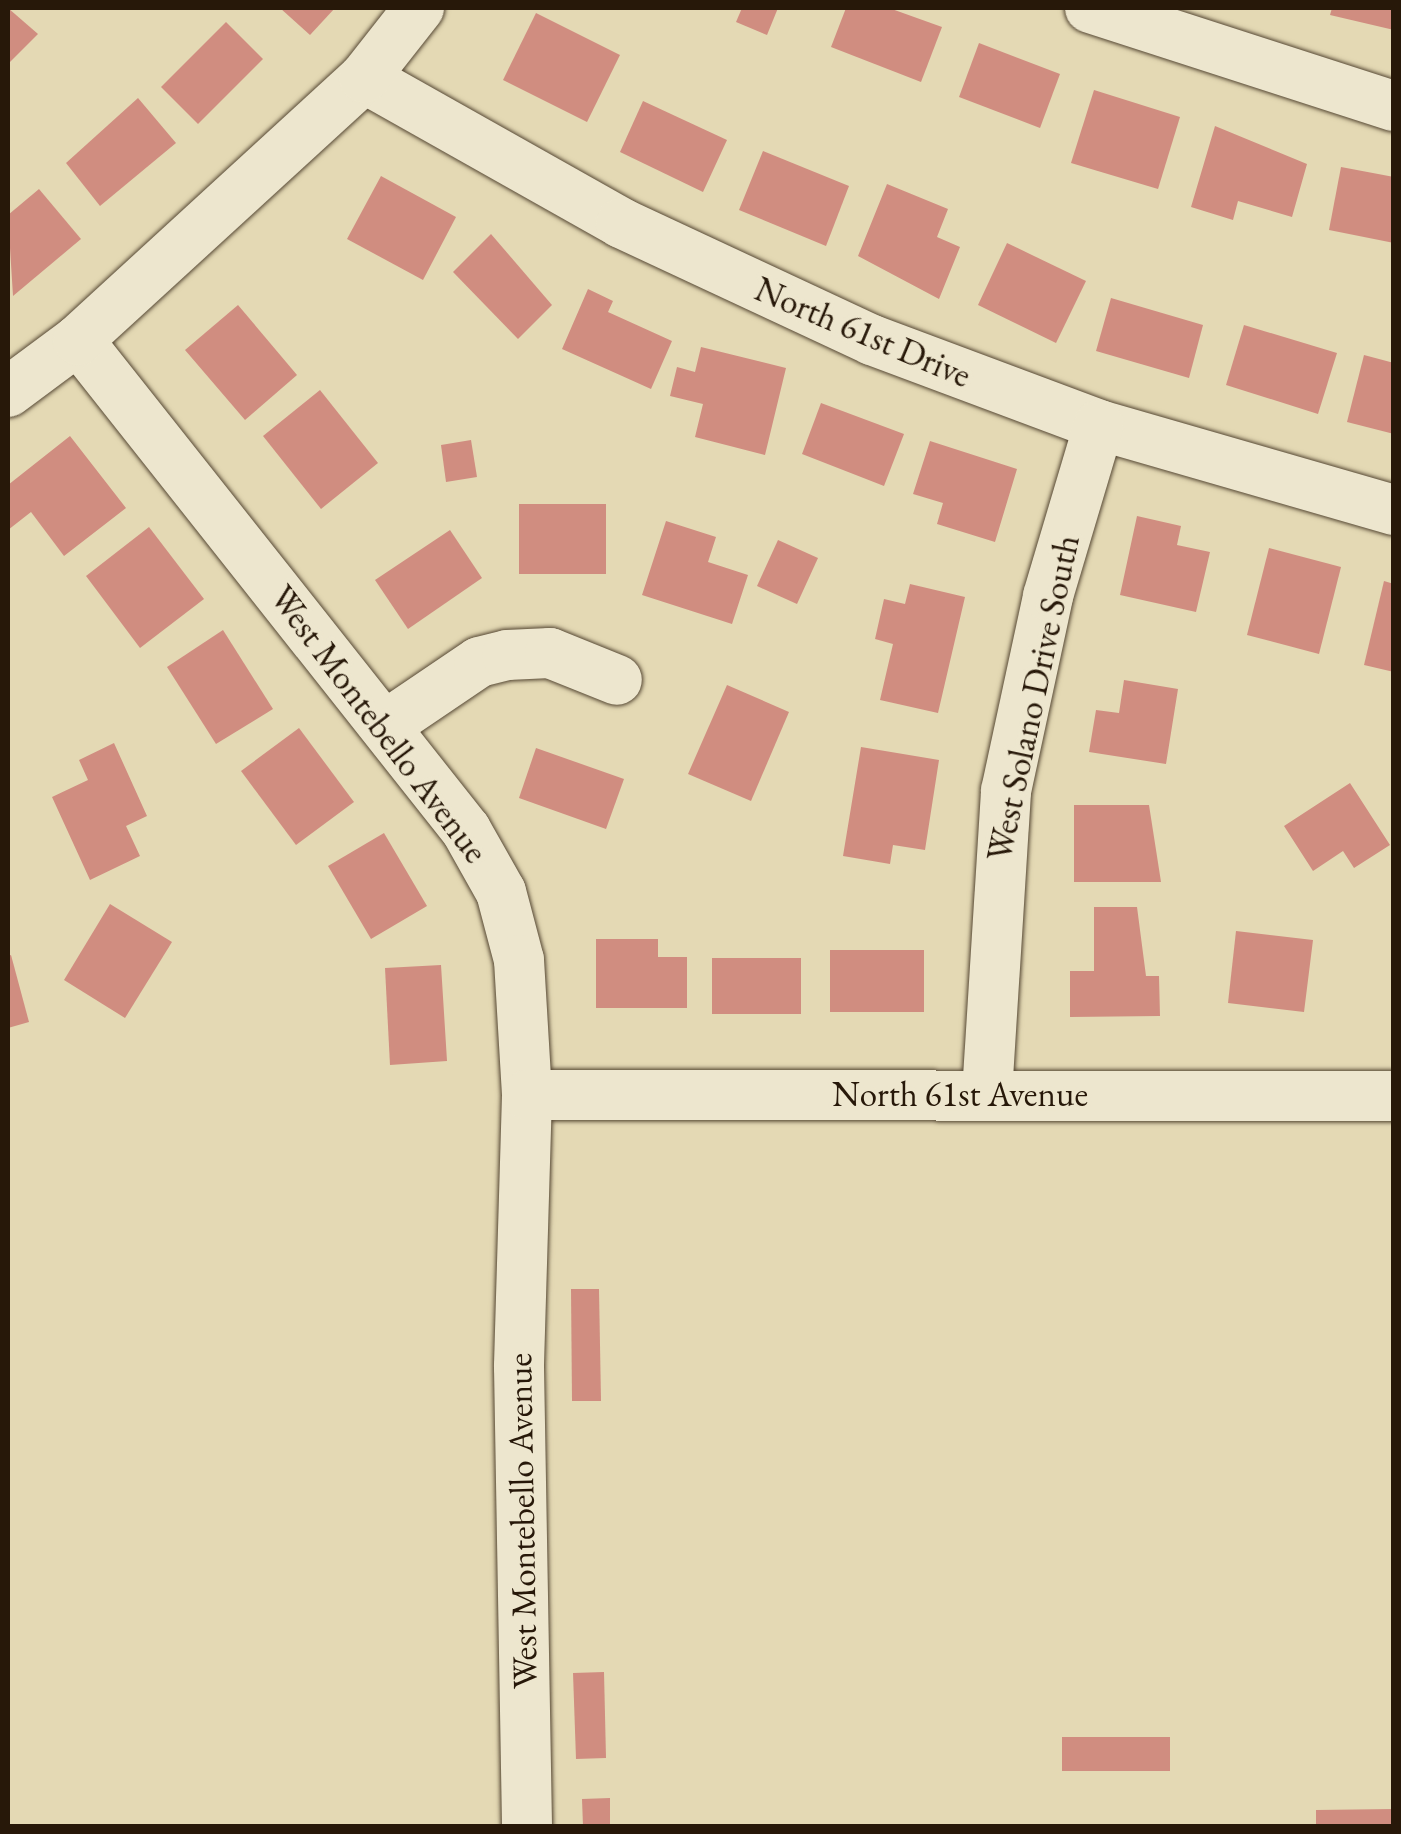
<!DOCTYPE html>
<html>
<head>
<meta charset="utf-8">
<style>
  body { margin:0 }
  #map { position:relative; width:1401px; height:1834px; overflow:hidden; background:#e4d9b4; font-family:"EB Garamond",serif }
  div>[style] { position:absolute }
  .building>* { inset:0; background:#d08d80 }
  .roads { filter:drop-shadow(0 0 2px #564834) drop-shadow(0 0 2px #564834) }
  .minor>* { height:50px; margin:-25px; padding:0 25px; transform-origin:25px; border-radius:25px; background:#ede6ce }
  span { translate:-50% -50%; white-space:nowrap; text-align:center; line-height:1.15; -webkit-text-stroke:9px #ede6ce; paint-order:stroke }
  .street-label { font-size:35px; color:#271809 }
  .frame { position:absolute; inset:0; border:10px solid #271809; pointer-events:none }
</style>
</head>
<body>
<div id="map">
  <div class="building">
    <div style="clip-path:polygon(8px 8px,38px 34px,8px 64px)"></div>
    <div style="clip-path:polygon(280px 8px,335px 8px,310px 35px)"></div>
    <div style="clip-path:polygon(742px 8px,778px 8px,767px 35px,736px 22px)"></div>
    <div style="clip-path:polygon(846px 8px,889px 8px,942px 27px,921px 82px,831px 47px)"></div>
    <div style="clip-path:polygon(1332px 8px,1394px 8px,1394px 30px,1330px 15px)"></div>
    <div style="clip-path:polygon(536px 13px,620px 55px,587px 122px,503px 80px)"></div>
    <div style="clip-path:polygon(226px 22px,263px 59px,198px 124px,161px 87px)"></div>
    <div style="clip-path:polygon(979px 43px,1060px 74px,1040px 128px,959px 97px)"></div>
    <div style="clip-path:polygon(1094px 90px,1180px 117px,1158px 189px,1071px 163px)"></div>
    <div style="clip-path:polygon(138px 98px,176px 143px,100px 206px,66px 163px)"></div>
    <div style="clip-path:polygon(643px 101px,727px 140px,703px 192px,620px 152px)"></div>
    <div style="clip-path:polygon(1215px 126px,1307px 164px,1292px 217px,1238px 201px,1233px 220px,1191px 207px)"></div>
    <div style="clip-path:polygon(763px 151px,849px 186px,826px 246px,739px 210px)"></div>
    <div style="clip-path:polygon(1341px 167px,1394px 177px,1394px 243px,1329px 230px)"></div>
    <div style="clip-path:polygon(381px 176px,456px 217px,423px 280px,347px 239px)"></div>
    <div style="clip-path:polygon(887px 184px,948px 209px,937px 237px,960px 247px,939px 299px,858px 256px)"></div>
    <div style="clip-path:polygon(39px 189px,81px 239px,13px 296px,8px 215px)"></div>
    <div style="clip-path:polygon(491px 234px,552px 305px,518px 339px,453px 272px)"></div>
    <div style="clip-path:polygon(1007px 243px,1086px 281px,1056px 343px,978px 305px)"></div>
    <div style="clip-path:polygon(588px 289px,613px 301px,608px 312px,672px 341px,651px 389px,562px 349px)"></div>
    <div style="clip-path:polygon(1111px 298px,1203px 325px,1189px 378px,1096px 351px)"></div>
    <div style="clip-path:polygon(238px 305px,297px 375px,245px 420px,185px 350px)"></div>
    <div style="clip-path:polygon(1244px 325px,1337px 353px,1318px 414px,1226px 385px)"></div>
    <div style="clip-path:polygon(701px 347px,786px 368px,765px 455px,695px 437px,703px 404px,670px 396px,677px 367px,695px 372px)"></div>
    <div style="clip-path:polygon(1364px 355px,1394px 363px,1394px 434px,1347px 422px)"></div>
    <div style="clip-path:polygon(320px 390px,378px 463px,321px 509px,263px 436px)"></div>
    <div style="clip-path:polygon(821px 403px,904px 434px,884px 486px,802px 454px)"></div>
    <div style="clip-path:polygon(70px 436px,126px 508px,64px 556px,31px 512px,8px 530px,8px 485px)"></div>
    <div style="clip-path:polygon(471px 440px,477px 477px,446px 482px,441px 445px)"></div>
    <div style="clip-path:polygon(930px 441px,1017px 469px,995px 542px,937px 524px,943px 503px,913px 494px)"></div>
    <div style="clip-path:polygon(519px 504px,606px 504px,606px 574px,519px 574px)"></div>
    <div style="clip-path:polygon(1137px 516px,1181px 526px,1177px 545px,1210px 552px,1196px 612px,1120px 595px)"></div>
    <div style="clip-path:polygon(666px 521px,716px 537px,708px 562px,748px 575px,732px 624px,642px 595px)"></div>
    <div style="clip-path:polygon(149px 527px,204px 599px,140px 648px,86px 576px)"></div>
    <div style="clip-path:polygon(450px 530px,482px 578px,408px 629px,375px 580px)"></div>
    <div style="clip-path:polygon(778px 540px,818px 558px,797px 604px,757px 586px)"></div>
    <div style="clip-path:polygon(1269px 548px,1341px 567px,1319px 654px,1247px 635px)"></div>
    <div style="clip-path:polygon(1384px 581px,1394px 584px,1394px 672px,1364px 665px)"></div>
    <div style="clip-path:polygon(910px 584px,965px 597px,938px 713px,880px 700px,893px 644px,875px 639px,884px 599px,905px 604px)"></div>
    <div style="clip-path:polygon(223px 630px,273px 709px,216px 744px,167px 667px)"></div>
    <div style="clip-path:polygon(1124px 680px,1178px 689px,1166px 764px,1089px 752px,1096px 710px,1119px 713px)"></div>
    <div style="clip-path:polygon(727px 685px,789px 712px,751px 801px,688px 774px)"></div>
    <div style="clip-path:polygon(299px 728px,354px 802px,296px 845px,241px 771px)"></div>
    <div style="clip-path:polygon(114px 743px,147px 816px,126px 826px,140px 856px,90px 880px,52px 797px,88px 780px,79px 760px)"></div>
    <div style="clip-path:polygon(861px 747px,939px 760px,925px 850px,893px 845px,890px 864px,843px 856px)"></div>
    <div style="clip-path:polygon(536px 748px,624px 779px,606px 829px,519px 798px)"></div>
    <div style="clip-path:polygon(1350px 783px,1390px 845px,1354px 868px,1343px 851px,1313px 871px,1284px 826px)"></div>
    <div style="clip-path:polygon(1074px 805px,1149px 805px,1161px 882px,1074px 882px)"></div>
    <div style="clip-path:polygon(384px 833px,427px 906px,371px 939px,328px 866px)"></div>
    <div style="clip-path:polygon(110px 904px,172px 942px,125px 1018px,64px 980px)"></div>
    <div style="clip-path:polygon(1094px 907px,1137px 907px,1146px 976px,1159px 976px,1160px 1016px,1070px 1017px,1070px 971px,1094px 971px)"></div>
    <div style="clip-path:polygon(1236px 931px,1313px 940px,1304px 1012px,1228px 1003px)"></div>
    <div style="clip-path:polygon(596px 939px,658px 939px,658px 957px,687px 957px,687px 1008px,596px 1008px)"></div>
    <div style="clip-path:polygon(830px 950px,924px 950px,924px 1012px,830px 1012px)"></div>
    <div style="clip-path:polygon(11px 955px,29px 1022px,8px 1028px,8px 956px)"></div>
    <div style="clip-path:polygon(712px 958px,801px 958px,801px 1014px,712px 1014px)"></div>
    <div style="clip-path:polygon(441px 965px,447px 1061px,390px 1065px,385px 968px)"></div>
    <div style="clip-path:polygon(571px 1289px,599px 1289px,601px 1401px,572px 1401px)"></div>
    <div style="clip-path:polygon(604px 1672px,606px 1758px,576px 1759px,573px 1673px)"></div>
    <div style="clip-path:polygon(1062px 1737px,1170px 1737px,1170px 1771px,1062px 1771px)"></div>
    <div style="clip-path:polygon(610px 1798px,610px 1826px,583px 1826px,582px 1799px)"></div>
    <div style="clip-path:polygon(1394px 1809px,1394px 1826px,1316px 1826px,1316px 1810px)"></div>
  </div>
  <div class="roads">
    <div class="minor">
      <div style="left:1090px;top:8px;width:319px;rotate:17.9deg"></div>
      <div style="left:364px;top:78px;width:295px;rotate:29.4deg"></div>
      <div style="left:621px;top:223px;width:277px;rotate:25deg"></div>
      <div style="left:872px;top:340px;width:242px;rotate:20.5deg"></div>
      <div style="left:1099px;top:425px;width:307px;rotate:16.1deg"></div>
      <div style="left:78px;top:340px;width:625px;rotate:51.63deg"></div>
      <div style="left:466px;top:830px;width:71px;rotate:60.6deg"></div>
      <div style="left:501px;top:892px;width:70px;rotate:75.2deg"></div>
      <div style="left:519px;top:960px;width:135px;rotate:86.6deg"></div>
      <div style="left:527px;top:1095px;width:272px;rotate:91.7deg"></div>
      <div style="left:519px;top:1367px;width:459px;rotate:89deg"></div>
      <div style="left:8px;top:392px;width:87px;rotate:-36.6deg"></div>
      <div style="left:78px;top:340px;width:388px;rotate:-42.5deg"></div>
      <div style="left:364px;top:78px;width:89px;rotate:-51.8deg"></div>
      <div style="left:386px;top:725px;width:112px;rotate:-34.1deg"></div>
      <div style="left:479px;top:662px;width:29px;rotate:-14deg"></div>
      <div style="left:507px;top:655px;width:43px;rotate:-2.7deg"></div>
      <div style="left:550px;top:653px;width:72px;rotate:21.9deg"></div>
      <div style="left:987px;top:1094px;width:304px;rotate:-86.4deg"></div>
      <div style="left:1006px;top:791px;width:199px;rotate:-77.8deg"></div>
      <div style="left:1048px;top:596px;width:178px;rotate:-73.4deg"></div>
      <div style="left:527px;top:1095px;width:867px;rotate:0.07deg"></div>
    </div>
  </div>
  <div class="street-label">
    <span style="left:863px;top:332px;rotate:23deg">North 61st Drive</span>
    <span style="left:1033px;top:698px;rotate:-78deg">West Solano Drive South</span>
    <span style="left:379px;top:724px;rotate:53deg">West Montebello Avenue</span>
    <span style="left:960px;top:1094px">North 61st Avenue</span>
    <span style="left:522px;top:1521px;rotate:-91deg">West Montebello Avenue</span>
  </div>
  <div class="frame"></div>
</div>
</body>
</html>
